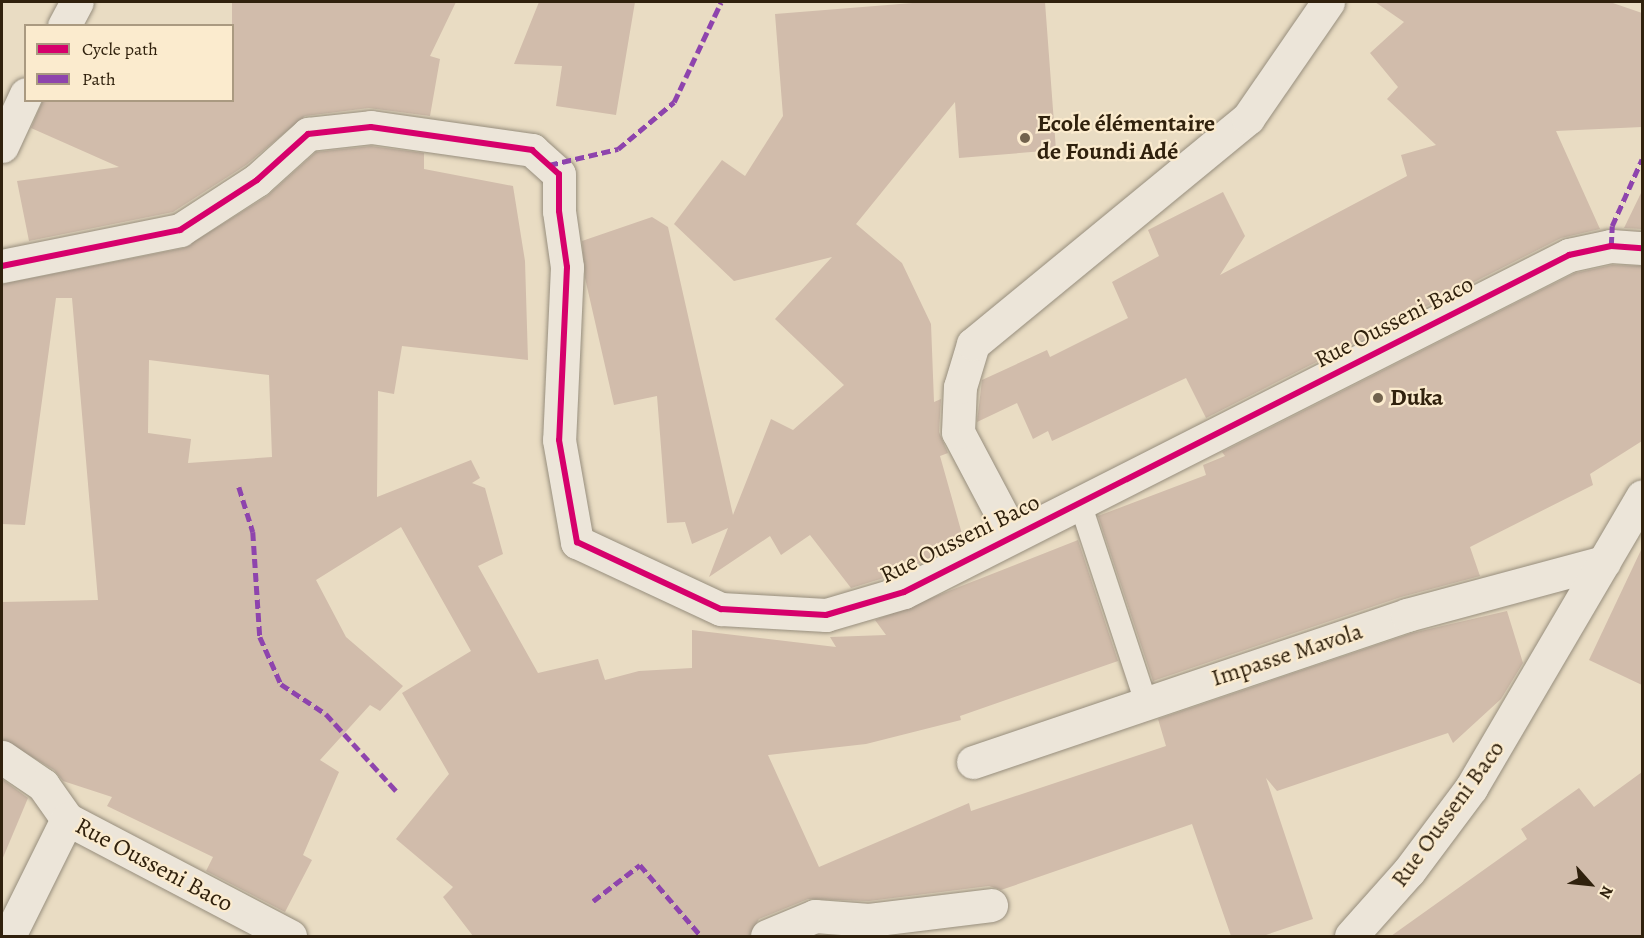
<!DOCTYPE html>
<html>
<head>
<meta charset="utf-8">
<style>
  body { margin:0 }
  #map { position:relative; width:1644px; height:938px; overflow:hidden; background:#e9dcc3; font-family:Alegreya,serif }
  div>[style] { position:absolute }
  .building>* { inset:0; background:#d1bcab }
  .roads { filter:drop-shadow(0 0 2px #978e7d) drop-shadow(0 0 2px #978e7d) }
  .lane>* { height:22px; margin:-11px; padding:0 11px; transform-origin:11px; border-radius:11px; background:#ece5d9 }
  .street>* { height:33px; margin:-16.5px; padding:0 16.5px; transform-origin:16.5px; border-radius:16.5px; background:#ece5d9 }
  .quiet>* { height:4.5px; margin-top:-2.25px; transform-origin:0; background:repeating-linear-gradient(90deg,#8e44ad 0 9px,transparent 0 13.5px) }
  .cycleway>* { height:6px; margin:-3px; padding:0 3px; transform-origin:3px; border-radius:3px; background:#d6006c }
  .dots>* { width:16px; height:16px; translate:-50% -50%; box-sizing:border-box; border:3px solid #fbebce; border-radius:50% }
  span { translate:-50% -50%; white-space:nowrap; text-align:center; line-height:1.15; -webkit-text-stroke:4.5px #fbebce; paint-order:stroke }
  .poi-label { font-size:24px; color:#30210d; font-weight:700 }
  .left { translate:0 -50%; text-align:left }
  .street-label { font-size:24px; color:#30210d }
  .frame { position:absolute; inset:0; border:3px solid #30210d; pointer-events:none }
  .legend { position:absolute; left:24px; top:24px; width:210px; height:78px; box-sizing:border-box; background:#fbebce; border:2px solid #aa9a81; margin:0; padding:8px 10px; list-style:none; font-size:18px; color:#30210d }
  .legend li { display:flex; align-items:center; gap:12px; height:30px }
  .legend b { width:30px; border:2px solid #aa9a81 }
  .north { position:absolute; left:1560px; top:854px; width:60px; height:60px; -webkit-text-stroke:4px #fbebce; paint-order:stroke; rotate:117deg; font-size:16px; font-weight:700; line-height:24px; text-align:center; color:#30210d }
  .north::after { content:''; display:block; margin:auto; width:21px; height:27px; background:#30210d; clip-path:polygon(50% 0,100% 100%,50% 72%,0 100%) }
</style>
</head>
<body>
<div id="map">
  <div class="building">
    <div style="clip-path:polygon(232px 2px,456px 2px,430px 56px,440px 59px,430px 116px,369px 108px,305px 116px,246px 165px,173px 212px,29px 241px,17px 181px,119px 167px,31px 128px,43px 100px,232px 100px)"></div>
    <div style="clip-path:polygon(539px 2px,635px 2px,616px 115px,556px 106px,562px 66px,514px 64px)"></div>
    <div style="clip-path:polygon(925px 2px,1045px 2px,1056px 150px,959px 158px,955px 102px,856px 224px,902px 263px,931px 324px,934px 402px,941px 399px,939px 432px,948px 453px,940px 456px,964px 541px,897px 574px,851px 588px,810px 535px,781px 555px,770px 536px,709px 577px,728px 528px,692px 544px,685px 522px,667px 523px,657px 396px,614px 405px,585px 278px,582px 241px,652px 217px,668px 227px,733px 515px,771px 419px,793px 430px,844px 385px,775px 319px,832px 257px,734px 281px,674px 224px,722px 160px,745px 176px,783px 116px,775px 14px)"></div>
    <div style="clip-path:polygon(1375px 2px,1610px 2px,1642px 13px,1642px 127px,1556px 131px,1600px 229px,1561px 238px,1206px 418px,1186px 378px,1052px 441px,1048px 431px,1033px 439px,1017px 403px,977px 422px,982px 380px,1047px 350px,1050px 357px,1128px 318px,1112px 282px,1159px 256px,1148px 230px,1223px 192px,1245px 236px,1220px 275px,1407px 176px,1401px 155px,1436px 145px,1387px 99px,1398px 87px,1370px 53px,1404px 22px)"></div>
    <div style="clip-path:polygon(evenodd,371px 146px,424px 153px,424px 169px,513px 186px,525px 261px,528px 360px,402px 346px,394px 394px,378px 391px,377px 497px,471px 460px,480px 478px,472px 483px,485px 488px,503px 554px,478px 566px,538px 673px,598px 659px,605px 680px,639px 671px,692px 668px,692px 630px,836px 647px,830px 637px,886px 635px,875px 620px,1078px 540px,1118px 661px,960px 716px,961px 720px,866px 744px,768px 755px,819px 867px,969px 803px,971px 811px,1166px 746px,1158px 719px,1412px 633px,1507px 611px,1523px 663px,1501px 699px,1453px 743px,1448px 733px,1277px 791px,1266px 778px,1313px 919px,1263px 936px,1231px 936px,1192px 824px,1001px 890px,989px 886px,869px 901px,808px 899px,759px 919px,749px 936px,473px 936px,443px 897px,453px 887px,396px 839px,449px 774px,402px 693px,471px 651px,401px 527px,316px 580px,346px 637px,403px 686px,380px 711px,370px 705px,320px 760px,339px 772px,303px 855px,312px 860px,285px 912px,206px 871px,213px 857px,107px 806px,112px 797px,63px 781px,54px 770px,2px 739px,2px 602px,98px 600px,72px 298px,56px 298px,25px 525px,2px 524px,2px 284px,184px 248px,267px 196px,316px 152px,371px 146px,149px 360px,269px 375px,272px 457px,188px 463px,191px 439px,148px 433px,149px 360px)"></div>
    <div style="clip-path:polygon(1642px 191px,1642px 229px,1624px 228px)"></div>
    <div style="clip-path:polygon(1612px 265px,1642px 266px,1642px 441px,1590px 474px,1593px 485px,1470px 547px,1480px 576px,1401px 597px,1153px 681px,1098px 516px,1206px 475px,1203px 465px,1225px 456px,1222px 452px,1575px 273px)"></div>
    <div style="clip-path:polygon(1642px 548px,1642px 685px,1589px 660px)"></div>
    <div style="clip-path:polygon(1642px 772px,1642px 936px,1391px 936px,1527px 839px,1521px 829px,1579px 788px,1594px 807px)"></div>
    <div style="clip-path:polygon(2px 779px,28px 798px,2px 860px)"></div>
  </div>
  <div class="roads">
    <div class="lane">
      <div style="left:1079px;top:500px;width:214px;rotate:71.7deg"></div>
    </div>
    <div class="street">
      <div style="left:64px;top:26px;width:27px;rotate:-62deg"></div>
      <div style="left:2px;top:146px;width:57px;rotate:-65.2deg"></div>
      <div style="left:2px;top:266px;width:182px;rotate:-11.4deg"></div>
      <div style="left:180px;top:230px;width:92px;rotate:-33deg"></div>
      <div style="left:257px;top:180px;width:69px;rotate:-42deg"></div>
      <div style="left:308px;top:134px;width:63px;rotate:-6.3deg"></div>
      <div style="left:371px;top:127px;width:163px;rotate:8.1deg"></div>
      <div style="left:532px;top:150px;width:36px;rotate:42deg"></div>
      <div style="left:559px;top:174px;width:37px;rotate:90deg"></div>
      <div style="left:559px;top:211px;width:57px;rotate:81.9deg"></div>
      <div style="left:567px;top:267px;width:173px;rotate:92.6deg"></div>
      <div style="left:559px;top:440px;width:104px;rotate:80deg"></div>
      <div style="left:577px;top:542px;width:159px;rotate:25deg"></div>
      <div style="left:721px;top:609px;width:105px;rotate:3.3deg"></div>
      <div style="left:826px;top:615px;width:81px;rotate:-16.4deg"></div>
      <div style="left:904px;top:592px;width:746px;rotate:-26.87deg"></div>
      <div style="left:1569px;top:255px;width:43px;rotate:-12.1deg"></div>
      <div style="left:1611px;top:246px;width:31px;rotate:4deg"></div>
      <div style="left:1012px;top:534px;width:115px;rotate:-117.9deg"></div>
      <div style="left:958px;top:432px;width:45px;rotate:-87.5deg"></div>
      <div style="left:960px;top:387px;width:45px;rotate:-73.2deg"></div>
      <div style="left:973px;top:344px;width:356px;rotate:-39.4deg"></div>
      <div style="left:1248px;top:118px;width:141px;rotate:-55.4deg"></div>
      <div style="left:2px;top:757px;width:50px;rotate:34.3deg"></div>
      <div style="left:43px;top:785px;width:42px;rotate:54.8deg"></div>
      <div style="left:67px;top:819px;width:252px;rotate:27.7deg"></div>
      <div style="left:973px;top:762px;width:458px;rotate:-18.7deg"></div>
      <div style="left:1407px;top:615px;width:204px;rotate:-15.1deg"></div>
      <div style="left:9px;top:936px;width:131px;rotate:-63.6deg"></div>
      <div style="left:767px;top:936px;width:52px;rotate:-22.6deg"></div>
      <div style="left:815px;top:916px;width:54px;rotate:4.2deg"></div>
      <div style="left:869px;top:920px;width:123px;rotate:-7deg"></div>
      <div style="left:1351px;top:936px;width:87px;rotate:-48.3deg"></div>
      <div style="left:1409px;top:871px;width:104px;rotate:-53.2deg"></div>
      <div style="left:1471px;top:788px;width:338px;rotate:-59.6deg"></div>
    </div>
  </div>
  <div class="quiet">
    <div style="left:549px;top:165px;width:71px;rotate:-13.1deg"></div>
    <div style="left:618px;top:149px;width:73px;rotate:-40deg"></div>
    <div style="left:674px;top:102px;width:110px;rotate:-64.8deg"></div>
    <div style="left:1611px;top:246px;width:20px;rotate:-87deg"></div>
    <div style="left:1612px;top:226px;width:73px;rotate:-65.9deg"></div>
    <div style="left:239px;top:487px;width:47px;rotate:72.7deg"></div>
    <div style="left:253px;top:532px;width:105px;rotate:86.2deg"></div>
    <div style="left:260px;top:637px;width:51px;rotate:65.9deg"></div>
    <div style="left:281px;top:684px;width:54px;rotate:33.7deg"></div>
    <div style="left:326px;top:714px;width:108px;rotate:47.6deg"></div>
    <div style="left:593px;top:901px;width:59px;rotate:-37.5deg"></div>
    <div style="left:640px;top:865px;width:94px;rotate:49.3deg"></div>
  </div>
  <div class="cycleway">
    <div style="left:2px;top:266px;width:182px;rotate:-11.4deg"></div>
    <div style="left:180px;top:230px;width:92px;rotate:-33deg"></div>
    <div style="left:257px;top:180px;width:69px;rotate:-42deg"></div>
    <div style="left:308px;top:134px;width:63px;rotate:-6.3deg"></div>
    <div style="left:371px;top:127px;width:163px;rotate:8.1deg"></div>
    <div style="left:532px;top:150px;width:36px;rotate:42deg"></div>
    <div style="left:559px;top:174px;width:37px;rotate:90deg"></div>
    <div style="left:559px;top:211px;width:57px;rotate:81.9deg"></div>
    <div style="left:567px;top:267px;width:173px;rotate:92.6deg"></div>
    <div style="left:559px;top:440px;width:104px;rotate:80deg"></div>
    <div style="left:577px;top:542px;width:159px;rotate:25deg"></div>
    <div style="left:721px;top:609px;width:105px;rotate:3.3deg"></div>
    <div style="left:826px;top:615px;width:81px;rotate:-16.4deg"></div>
    <div style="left:904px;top:592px;width:746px;rotate:-26.87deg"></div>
    <div style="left:1569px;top:255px;width:43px;rotate:-12.1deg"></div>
    <div style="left:1611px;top:246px;width:31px;rotate:4deg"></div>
  </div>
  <div class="dots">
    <div style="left:1025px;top:138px;background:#71624d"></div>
    <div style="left:1378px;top:398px;background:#71624d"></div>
  </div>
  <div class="poi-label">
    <span class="left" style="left:1037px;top:138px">Ecole élémentaire<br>de Foundi Adé</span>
    <span class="left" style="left:1390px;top:398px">Duka</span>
  </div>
  <div class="street-label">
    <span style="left:1394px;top:322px;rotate:-27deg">Rue Ousseni Baco</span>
    <span style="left:960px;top:539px;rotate:-26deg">Rue Ousseni Baco</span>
    <span style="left:1287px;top:655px;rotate:-18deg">Impasse Mavola</span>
    <span style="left:1448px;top:814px;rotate:-54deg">Rue Ousseni Baco</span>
    <span style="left:154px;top:865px;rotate:28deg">Rue Ousseni Baco</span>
  </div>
  <div class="frame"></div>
  <ul class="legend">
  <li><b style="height:8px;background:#d6006c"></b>Cycle path</li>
  <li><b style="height:8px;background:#8e44ad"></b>Path</li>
  </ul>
  <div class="north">N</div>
</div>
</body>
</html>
